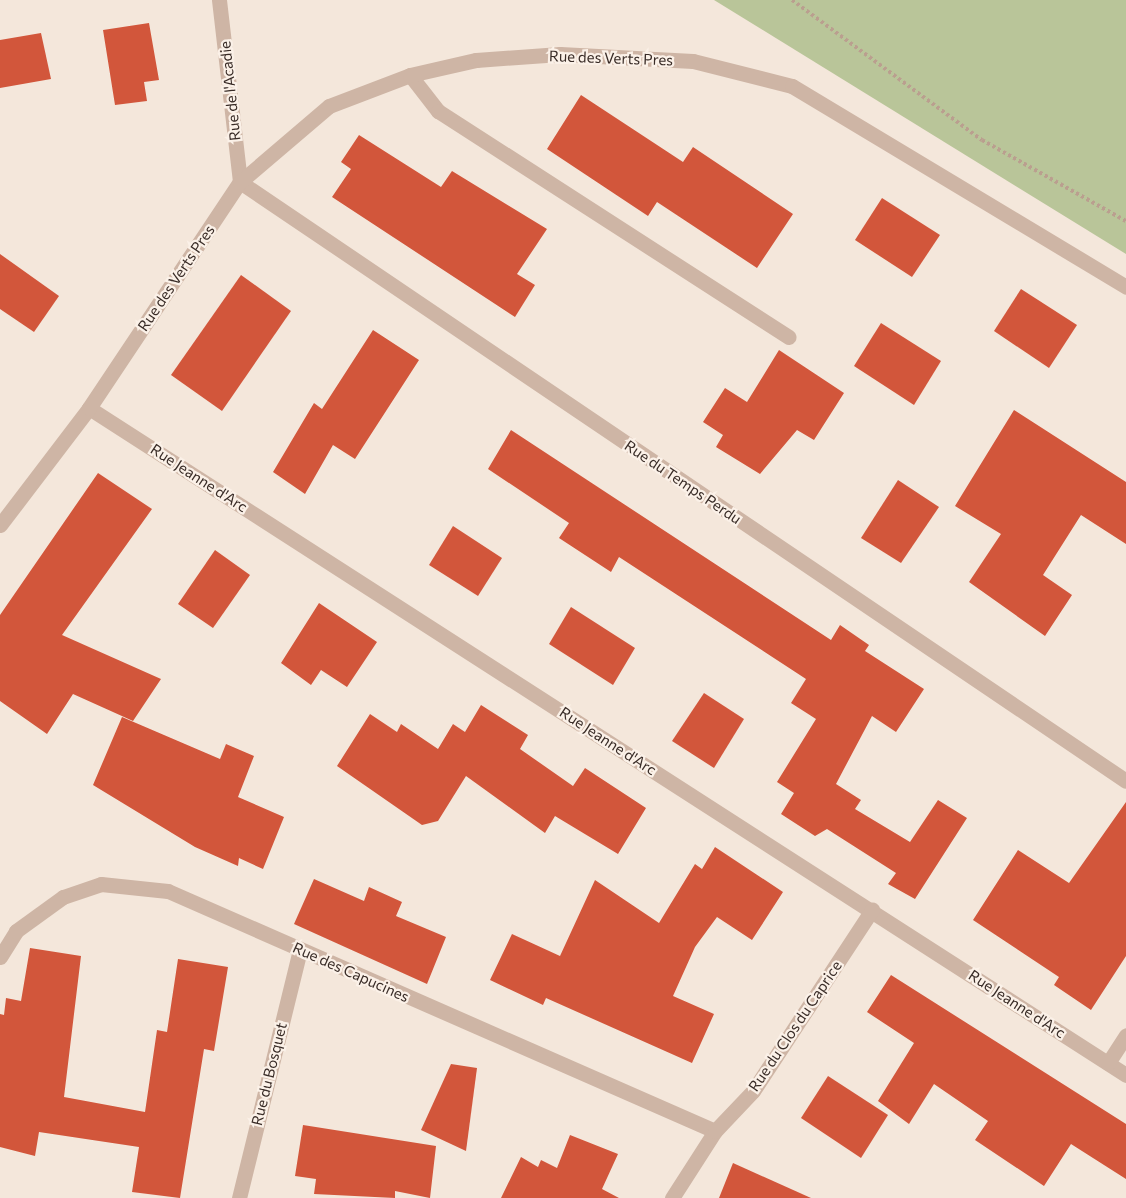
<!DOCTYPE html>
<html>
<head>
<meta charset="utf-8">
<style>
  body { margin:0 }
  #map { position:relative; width:1126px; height:1198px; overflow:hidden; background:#f4e7db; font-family:Commissioner,sans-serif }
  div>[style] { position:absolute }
  .green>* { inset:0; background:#b9c599 }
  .building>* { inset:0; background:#d2563b }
  .path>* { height:4px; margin-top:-2px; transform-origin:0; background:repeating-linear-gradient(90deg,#ba9f8f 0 3px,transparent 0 6px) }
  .lane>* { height:15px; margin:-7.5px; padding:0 7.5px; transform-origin:7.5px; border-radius:7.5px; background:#ceb5a5 }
  .street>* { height:15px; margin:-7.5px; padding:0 7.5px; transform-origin:7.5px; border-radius:7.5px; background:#ceb5a5 }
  span { translate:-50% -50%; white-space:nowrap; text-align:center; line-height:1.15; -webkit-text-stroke:4.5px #fbf1e8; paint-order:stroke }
  .street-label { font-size:15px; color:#392c27 }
</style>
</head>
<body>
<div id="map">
  <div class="green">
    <div style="clip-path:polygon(714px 0,1126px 0,1126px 254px)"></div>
  </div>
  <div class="building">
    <div style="clip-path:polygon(149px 23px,159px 80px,144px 82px,147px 101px,115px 105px,103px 30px)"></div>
    <div style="clip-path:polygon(41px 33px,51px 79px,0 88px,0 40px)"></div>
    <div style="clip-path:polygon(581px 95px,683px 162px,693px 147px,793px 214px,757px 268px,657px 202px,648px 216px,547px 149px)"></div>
    <div style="clip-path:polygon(359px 135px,441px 187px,452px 171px,547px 229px,517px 274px,535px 285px,515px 317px,332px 197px,351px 169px,341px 162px)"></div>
    <div style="clip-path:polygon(882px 198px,940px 235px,912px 277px,855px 240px)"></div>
    <div style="clip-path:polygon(0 254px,59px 296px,34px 332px,0 309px)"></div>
    <div style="clip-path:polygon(241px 275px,291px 311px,222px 411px,171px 375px)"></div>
    <div style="clip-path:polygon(1021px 289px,1077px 325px,1049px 368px,994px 331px)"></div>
    <div style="clip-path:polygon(881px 323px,941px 361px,914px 405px,854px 366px)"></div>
    <div style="clip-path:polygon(373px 330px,419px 360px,355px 459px,333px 445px,305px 494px,273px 472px,314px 403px,322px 409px)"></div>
    <div style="clip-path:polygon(779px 350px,844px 393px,814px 440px,797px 430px,760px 474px,716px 447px,723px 435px,703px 422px,725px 388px,747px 402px)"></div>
    <div style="clip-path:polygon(1014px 410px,1126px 482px,1126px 544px,1081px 515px,1043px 575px,1072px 595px,1045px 636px,969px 582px,1001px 534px,955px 506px)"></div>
    <div style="clip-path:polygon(511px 430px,831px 640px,840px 625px,869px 645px,865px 651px,924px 689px,896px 732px,872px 716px,836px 784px,861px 800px,855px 809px,910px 842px,938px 800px,967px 818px,915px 899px,888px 884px,896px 873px,827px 829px,815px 836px,781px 814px,794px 793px,777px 782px,816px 719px,791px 703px,806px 679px,619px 557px,611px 572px,559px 538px,569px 523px,488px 469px)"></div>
    <div style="clip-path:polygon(98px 473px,152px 509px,62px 635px,161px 679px,133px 721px,73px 694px,47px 734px,0 701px,0 615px)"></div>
    <div style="clip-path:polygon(898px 480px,939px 507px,901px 563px,861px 538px)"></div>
    <div style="clip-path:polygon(453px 526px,502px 558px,478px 596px,429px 565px)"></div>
    <div style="clip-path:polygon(215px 550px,250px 575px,213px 628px,178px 604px)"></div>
    <div style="clip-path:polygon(319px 603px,377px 642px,347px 687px,321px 670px,311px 685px,281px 663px)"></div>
    <div style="clip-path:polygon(571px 607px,635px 648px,613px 685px,549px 644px)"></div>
    <div style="clip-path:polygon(704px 693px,744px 719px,714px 768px,672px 741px)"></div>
    <div style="clip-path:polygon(481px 705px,528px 735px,520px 749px,573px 786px,585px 768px,646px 808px,618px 854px,555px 816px,545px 833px,466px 776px,438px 821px,422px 825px,337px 766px,370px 714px,397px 732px,401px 724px,438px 749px,453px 724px,465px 732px)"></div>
    <div style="clip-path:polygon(122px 717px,220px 759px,226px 744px,254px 756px,238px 797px,284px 817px,263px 869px,239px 858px,238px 866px,195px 847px,93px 785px)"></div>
    <div style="clip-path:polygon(1126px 802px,1126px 956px,1091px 1010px,1054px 985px,1059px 977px,973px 920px,1018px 850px,1069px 883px)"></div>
    <div style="clip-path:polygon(715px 847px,783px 892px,752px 940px,717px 917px,695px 947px,673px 996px,714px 1014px,692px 1063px,546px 998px,543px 1005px,490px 980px,512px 934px,560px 956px,595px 880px,659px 923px,695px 864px,702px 869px)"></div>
    <div style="clip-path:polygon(314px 879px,364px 901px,369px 887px,402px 902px,396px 916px,446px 937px,427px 984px,294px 924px)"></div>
    <div style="clip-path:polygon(30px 948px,81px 956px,64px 1097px,145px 1112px,157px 1030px,167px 1032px,178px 959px,228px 967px,214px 1051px,204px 1049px,180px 1198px,132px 1192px,139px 1147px,39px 1132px,35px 1156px,0 1147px,0 1014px,4px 1015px,6px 998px,21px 1001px)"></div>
    <div style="clip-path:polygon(891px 975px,1126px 1124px,1126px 1179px,1071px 1144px,1044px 1186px,975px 1140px,988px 1121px,934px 1084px,909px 1124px,878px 1101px,914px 1043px,867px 1012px)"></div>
    <div style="clip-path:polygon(451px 1064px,477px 1068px,466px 1151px,421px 1130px)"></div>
    <div style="clip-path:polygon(828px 1076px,888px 1115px,861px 1158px,801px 1118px)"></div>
    <div style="clip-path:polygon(303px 1125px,436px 1146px,430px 1198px,395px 1191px,395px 1198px,314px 1194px,316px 1179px,295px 1176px)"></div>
    <div style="clip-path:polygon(570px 1135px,618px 1154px,602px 1189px,619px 1198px,501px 1198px,521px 1157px,538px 1167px,541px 1160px,557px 1168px)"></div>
    <div style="clip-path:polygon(733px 1163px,811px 1198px,719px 1198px)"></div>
  </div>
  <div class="path">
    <div style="left:792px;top:0;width:236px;rotate:36.4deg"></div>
    <div style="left:982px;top:140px;width:165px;rotate:29.4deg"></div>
  </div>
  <div class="lane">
    <div style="left:410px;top:75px;width:46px;rotate:52.1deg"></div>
    <div style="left:438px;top:111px;width:417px;rotate:32.8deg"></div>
  </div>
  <div class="street">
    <div style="left:219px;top:0;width:183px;rotate:83.4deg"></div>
    <div style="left:240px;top:182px;width:1069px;rotate:34.06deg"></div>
    <div style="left:89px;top:408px;width:1233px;rotate:32.75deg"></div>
    <div style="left:0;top:525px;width:147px;rotate:-52.7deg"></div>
    <div style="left:89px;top:408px;width:272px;rotate:-56.3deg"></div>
    <div style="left:240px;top:182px;width:117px;rotate:-40.5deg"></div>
    <div style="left:329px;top:106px;width:87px;rotate:-20.9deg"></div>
    <div style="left:410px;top:75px;width:68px;rotate:-12.8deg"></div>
    <div style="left:476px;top:60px;width:84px;rotate:-4.1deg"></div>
    <div style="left:560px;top:54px;width:133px;rotate:3deg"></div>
    <div style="left:693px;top:61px;width:102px;rotate:14.2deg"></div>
    <div style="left:792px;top:86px;width:390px;rotate:31deg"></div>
    <div style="left:0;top:957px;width:31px;rotate:-58deg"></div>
    <div style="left:16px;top:931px;width:58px;rotate:-35.9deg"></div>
    <div style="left:63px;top:897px;width:40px;rotate:-18.9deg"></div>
    <div style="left:101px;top:884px;width:67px;rotate:6deg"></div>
    <div style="left:168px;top:891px;width:597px;rotate:23.69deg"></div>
    <div style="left:1108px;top:1063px;width:33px;rotate:-57deg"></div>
    <div style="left:239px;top:1198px;width:255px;rotate:-76.2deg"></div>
    <div style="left:672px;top:1198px;width:80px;rotate:-57.3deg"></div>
    <div style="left:715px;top:1131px;width:55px;rotate:-46.5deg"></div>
    <div style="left:753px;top:1091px;width:217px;rotate:-56.7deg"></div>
  </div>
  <div class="street-label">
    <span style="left:611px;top:58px;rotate:2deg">Rue des Verts Pres</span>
    <span style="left:230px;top:91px;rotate:-96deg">Rue de l'Acadie</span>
    <span style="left:176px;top:278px;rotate:-56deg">Rue des Verts Pres</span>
    <span style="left:199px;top:478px;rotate:33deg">Rue Jeanne d'Arc</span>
    <span style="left:683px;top:482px;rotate:34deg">Rue du Temps Perdu</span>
    <span style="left:608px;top:741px;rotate:33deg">Rue Jeanne d'Arc</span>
    <span style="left:351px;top:972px;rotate:24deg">Rue des Capucines</span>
    <span style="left:1017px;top:1004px;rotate:33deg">Rue Jeanne d'Arc</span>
    <span style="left:795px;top:1026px;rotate:-56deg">Rue du Clos du Caprice</span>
    <span style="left:269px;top:1074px;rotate:-76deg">Rue du Bosquet</span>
  </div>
</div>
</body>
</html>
